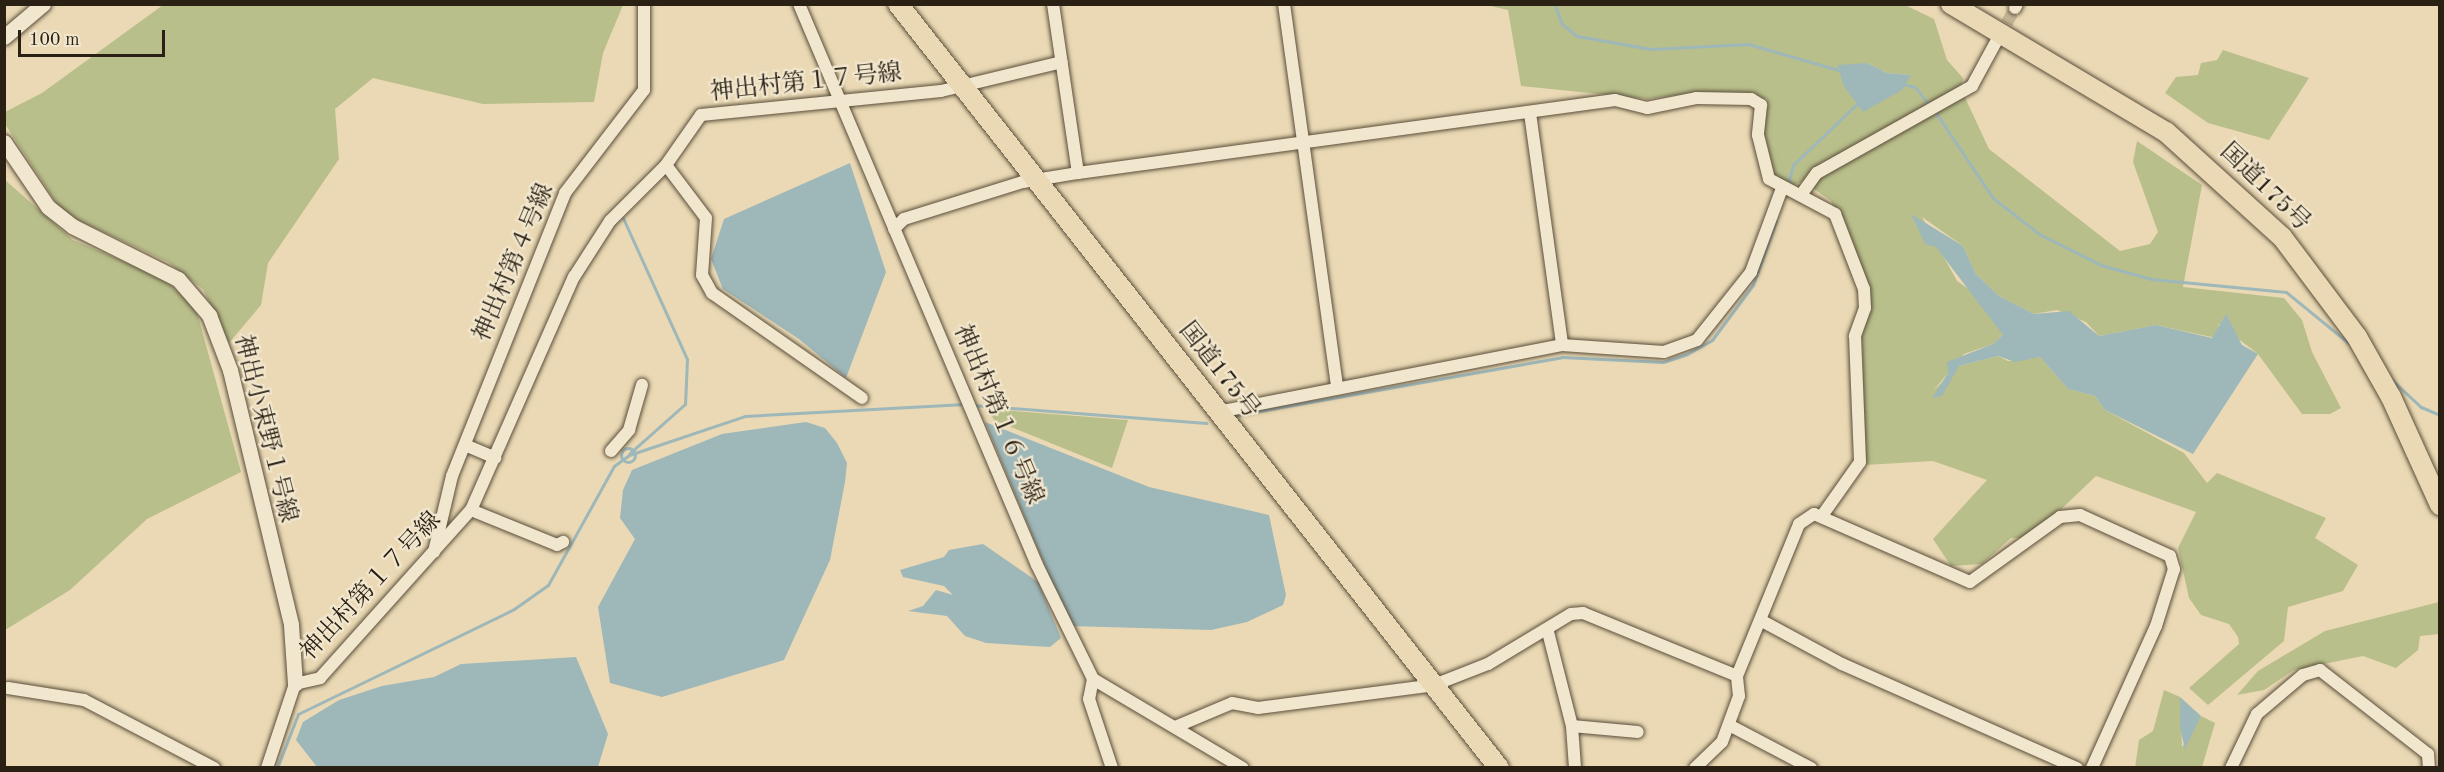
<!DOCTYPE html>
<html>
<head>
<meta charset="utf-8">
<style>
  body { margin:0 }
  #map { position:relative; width:2444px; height:772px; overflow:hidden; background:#ead9b4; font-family:"Old Standard TT","Noto Serif JP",serif }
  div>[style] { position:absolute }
  .green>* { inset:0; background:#b9bf8b }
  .water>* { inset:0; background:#9eb7b9 }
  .stream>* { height:3px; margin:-1.5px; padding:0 1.5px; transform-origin:1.5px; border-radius:1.5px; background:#9eb7b9 }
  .stream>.ring { margin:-1.5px; padding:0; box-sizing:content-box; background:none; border:3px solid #9eb7b9; border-radius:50% }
  .minor-tunnel>* { height:12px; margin-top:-6px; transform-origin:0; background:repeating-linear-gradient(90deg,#c4b494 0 12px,transparent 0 18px) }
  .roads { filter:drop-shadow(0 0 2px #5a4e3b) drop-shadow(0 0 2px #5a4e3b) }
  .minor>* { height:12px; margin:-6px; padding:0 6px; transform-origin:6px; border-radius:6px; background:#f1e6ce }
  .tertiary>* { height:15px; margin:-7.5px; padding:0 7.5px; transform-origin:7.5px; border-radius:7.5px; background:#f1e6ce }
  .trunk>* { height:20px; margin:-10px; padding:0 10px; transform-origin:10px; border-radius:10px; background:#ead9b4 }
  span { translate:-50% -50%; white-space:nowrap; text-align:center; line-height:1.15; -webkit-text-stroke:4.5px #f1e6ce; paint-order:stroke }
  .street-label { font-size:24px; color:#2a2013 }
  .frame { position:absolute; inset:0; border:6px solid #2a2013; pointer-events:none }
  .scale { position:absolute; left:18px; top:30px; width:147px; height:27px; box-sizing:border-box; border:3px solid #2a2013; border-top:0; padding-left:8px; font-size:18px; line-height:21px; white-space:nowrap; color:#2a2013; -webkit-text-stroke:4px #f1e6ce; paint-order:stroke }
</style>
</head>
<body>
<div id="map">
  <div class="green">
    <div style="clip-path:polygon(163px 5px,623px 5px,603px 53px,594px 102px,483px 104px,373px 78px,335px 109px,339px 159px,268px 263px,261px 305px,229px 343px,203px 289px,168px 262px,63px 213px,5px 124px,5px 112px,42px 93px)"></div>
    <div style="clip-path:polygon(evenodd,1486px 5px,1905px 5px,1934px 19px,1947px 60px,1963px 78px,1961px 89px,1989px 149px,2120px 251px,2150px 244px,2158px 232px,2133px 162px,2137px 141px,2202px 185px,2183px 287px,2284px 298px,2302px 320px,2312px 352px,2341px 408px,2330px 414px,2302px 414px,2258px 354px,2219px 324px,2216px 338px,2156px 325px,2099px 336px,2086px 322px,2057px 310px,2034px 314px,1999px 296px,1976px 274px,1963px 246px,1922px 217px,1957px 281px,1976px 294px,2003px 335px,1993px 344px,1964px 354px,1933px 391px,1959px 366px,1998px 356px,2008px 361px,2040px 357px,2068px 389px,2095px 396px,2105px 410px,2184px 453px,2207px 483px,2217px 473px,2326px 518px,2315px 538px,2358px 565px,2343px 591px,2288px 607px,2284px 641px,2208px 705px,2189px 688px,2239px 644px,2238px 637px,2229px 624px,2201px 615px,2189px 598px,2178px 548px,2196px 512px,2096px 476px,2031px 538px,2011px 538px,1982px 564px,1951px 566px,1933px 539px,1987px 480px,1933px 461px,1865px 465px,1862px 337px,1871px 306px,1831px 201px,1803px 181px,1791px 186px,1775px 177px,1763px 127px,1767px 99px,1692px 93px,1648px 99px,1521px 86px,1508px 10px,1486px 5px,1867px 63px,1887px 73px,1911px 75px,1843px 85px,1867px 63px)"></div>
    <div style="clip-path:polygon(2223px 50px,2309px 78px,2269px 140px,2208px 123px,2165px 93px,2176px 77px,2198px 75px,2201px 63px,2217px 60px)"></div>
    <div style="clip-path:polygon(4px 179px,73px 240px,163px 278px,196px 309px,241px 472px,147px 519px,70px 590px,5px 630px)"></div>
    <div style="clip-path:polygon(988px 409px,1128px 420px,1112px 468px,994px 420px)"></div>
    <div style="clip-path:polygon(2439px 602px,2439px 634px,2420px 636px,2418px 650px,2396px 668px,2363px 656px,2294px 670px,2264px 690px,2237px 695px,2258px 671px,2325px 631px)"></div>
    <div style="clip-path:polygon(2164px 690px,2180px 697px,2182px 747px,2201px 716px,2215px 723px,2202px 767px,2135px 768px,2139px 740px,2153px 731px)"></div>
  </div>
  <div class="water">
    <div style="clip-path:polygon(1867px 63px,1887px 73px,1911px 75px,1902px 90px,1863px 112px,1843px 85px,1838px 65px)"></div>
    <div style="clip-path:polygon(850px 163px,886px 272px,846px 378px,799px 339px,723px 289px,711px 259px,724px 219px)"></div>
    <div style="clip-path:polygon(1911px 214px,1963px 246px,1976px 274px,1999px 296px,2034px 314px,2069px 311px,2099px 336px,2156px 325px,2212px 338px,2226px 314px,2242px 345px,2258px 354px,2193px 454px,2105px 410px,2095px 396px,2068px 389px,2040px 357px,2015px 362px,1998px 356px,1959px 366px,1942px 396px,1932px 398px,1948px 373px,1947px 362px,1993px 344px,2003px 335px,1936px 247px,1925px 244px)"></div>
    <div style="clip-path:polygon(806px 422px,825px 428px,837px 443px,847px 463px,845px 482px,830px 560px,784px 660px,662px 697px,610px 683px,598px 607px,635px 539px,620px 518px,623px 490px,632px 470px,722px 434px)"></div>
    <div style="clip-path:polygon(985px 422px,1149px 487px,1269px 515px,1286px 595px,1283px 605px,1247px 622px,1211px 630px,1070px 626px)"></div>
    <div style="clip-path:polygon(983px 544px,1038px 582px,1061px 638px,1050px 647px,986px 643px,965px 636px,947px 616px,908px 611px,923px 606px,936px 590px,953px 595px,944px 586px,903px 577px,900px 570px,944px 557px,949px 550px)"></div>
    <div style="clip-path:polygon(576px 657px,608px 734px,598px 767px,317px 767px,296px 740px,303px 722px,339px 700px,382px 686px,434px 677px,461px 664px)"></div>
    <div style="clip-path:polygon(2180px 697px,2201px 716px,2185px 749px,2180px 728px)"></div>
  </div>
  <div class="stream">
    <div style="left:1554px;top:4px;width:22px;rotate:68deg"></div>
    <div style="left:1562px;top:24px;width:19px;rotate:39deg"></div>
    <div style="left:1577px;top:36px;width:75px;rotate:10deg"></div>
    <div style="left:1651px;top:49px;width:97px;rotate:-3deg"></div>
    <div style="left:1748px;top:44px;width:98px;rotate:16deg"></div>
    <div style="left:1903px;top:84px;width:12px;rotate:14deg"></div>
    <div style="left:1915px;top:87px;width:23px;rotate:52deg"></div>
    <div style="left:1934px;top:110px;width:106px;rotate:56.2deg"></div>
    <div style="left:1993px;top:198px;width:58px;rotate:38deg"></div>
    <div style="left:2039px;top:234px;width:69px;rotate:26.6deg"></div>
    <div style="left:2101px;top:265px;width:52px;rotate:15.6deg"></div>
    <div style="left:2151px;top:279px;width:136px;rotate:5.5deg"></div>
    <div style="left:2286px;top:292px;width:84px;rotate:39.2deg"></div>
    <div style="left:1788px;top:184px;width:20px;rotate:-75deg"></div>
    <div style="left:1793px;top:165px;width:91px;rotate:-43.7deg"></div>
    <div style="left:623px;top:218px;width:155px;rotate:65.6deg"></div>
    <div style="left:687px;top:359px;width:45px;rotate:92.5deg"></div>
    <div style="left:685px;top:404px;width:74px;rotate:138.3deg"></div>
    <div style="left:2392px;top:380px;width:40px;rotate:43deg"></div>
    <div style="left:2421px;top:407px;width:21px;rotate:23deg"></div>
    <div style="left:972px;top:405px;width:235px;rotate:4.4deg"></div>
    <div style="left:1232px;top:416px;width:335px;rotate:-10.1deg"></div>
    <div style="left:1562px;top:357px;width:101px;rotate:2.8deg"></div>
    <div style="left:1663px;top:362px;width:25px;rotate:-18deg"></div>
    <div style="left:1687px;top:354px;width:29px;rotate:-29deg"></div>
    <div style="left:1712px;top:340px;width:69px;rotate:-53.3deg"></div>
    <div style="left:1753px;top:285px;width:68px;rotate:-70.2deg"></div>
    <div class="ring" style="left:621px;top:448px;width:11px;height:11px"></div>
    <div style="left:277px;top:768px;width:58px;rotate:-68.7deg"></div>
    <div style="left:298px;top:714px;width:240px;rotate:-25.9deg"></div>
    <div style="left:514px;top:609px;width:42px;rotate:-35.2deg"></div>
    <div style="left:548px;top:585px;width:136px;rotate:-61deg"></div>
    <div style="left:614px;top:466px;width:19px;rotate:-36deg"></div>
    <div style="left:629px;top:455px;width:122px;rotate:-18.6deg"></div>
    <div style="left:745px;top:416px;width:220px;rotate:-3.1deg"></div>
  </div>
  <div class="minor-tunnel">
    <div style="left:1998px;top:39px;width:35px;rotate:-61deg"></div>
  </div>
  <div class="roads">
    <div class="minor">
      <div style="left:799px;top:4px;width:609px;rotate:67.01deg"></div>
      <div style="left:1037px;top:565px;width:127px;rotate:63.8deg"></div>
      <div style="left:1093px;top:679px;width:174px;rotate:30.7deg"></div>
      <div style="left:1053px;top:4px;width:171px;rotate:81.6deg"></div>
      <div style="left:1284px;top:4px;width:388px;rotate:82.1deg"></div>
      <div style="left:2015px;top:8px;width:4px;rotate:-63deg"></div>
      <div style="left:1530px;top:113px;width:234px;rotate:82.1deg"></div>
      <div style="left:666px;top:165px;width:66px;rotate:53deg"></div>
      <div style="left:706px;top:218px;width:57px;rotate:94deg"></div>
      <div style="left:702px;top:275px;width:21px;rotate:61deg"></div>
      <div style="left:712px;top:293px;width:183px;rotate:35deg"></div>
      <div style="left:1803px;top:192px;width:24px;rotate:-54deg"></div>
      <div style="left:1817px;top:173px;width:178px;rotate:-29.3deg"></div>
      <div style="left:1972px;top:86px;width:52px;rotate:-61.5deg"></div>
      <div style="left:894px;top:229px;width:14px;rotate:-45deg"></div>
      <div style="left:904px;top:219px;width:125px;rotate:-17.3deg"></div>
      <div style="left:1023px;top:182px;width:56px;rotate:-9.3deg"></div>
      <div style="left:1078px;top:173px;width:542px;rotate:-7.74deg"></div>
      <div style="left:1615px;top:100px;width:33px;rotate:14deg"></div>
      <div style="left:1647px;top:108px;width:50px;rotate:-11.5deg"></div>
      <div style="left:1696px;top:98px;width:55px;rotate:1deg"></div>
      <div style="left:1751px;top:99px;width:12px;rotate:31deg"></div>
      <div style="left:1761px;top:105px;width:30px;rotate:96deg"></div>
      <div style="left:1758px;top:135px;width:45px;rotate:76deg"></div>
      <div style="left:1769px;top:179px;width:75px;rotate:27.9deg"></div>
      <div style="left:1835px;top:214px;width:80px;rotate:68.9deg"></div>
      <div style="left:1864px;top:289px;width:19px;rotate:87deg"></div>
      <div style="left:1865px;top:308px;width:30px;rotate:110deg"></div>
      <div style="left:1855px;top:336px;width:126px;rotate:87.7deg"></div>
      <div style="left:1860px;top:462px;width:67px;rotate:125.3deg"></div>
      <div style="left:1218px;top:412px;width:350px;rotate:-11deg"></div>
      <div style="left:1562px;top:345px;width:102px;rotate:3.9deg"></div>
      <div style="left:1664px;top:352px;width:35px;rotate:-20deg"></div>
      <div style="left:1697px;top:340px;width:87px;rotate:-51.5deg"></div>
      <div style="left:1751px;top:272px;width:90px;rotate:-69.7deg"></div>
      <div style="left:465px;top:445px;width:33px;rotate:23deg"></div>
      <div style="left:611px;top:451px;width:28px;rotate:-49deg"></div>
      <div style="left:629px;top:430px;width:47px;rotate:-73.9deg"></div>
      <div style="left:471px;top:510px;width:93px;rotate:22.1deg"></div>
      <div style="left:557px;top:545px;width:7px;rotate:-27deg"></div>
      <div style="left:434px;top:552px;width:78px;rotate:-76.7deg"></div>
      <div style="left:452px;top:476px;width:305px;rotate:-68.2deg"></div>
      <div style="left:565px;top:193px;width:130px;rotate:-52.5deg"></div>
      <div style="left:644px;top:90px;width:86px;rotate:-90deg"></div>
      <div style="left:1762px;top:621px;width:91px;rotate:28.3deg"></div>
      <div style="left:1842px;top:664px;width:257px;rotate:23.9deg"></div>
      <div style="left:1548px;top:632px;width:97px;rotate:75.7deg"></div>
      <div style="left:1572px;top:726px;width:42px;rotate:85.9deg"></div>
      <div style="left:1093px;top:679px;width:20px;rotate:101deg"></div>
      <div style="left:1089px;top:699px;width:73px;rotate:71.6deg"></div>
      <div style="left:8px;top:688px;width:77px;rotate:9deg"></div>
      <div style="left:84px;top:700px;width:147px;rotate:27.6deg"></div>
      <div style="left:1729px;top:725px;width:93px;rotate:27.7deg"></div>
      <div style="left:1572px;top:726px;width:66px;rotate:5.2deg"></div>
      <div style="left:1175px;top:727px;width:62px;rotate:-22.8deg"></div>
      <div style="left:1232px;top:703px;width:26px;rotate:11deg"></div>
      <div style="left:1258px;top:708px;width:177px;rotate:-7.4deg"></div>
      <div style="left:1434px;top:685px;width:58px;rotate:-21.3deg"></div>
      <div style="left:1488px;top:664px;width:97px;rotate:-31.1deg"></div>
      <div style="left:1571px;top:614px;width:12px;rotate:-5deg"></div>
      <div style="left:1583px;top:613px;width:166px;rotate:22.2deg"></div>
      <div style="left:267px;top:768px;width:89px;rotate:-71.6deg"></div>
      <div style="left:295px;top:684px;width:26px;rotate:-13deg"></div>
      <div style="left:320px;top:678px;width:226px;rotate:-48.1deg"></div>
      <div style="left:471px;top:510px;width:255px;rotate:-66.2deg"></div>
      <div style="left:574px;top:277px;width:67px;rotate:-57.3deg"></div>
      <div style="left:610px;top:221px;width:79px;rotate:-45deg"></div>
      <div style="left:666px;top:165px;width:61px;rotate:-55deg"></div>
      <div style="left:701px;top:115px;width:241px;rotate:-5.7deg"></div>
      <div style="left:941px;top:91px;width:124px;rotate:-13.5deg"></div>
      <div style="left:1695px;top:768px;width:37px;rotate:-44deg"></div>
      <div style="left:1722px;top:742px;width:49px;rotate:-69.7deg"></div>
      <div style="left:1739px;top:696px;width:20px;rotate:-96deg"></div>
      <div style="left:1737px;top:676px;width:164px;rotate:-67.8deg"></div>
      <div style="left:1799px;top:524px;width:18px;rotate:-34deg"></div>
      <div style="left:1814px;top:514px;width:170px;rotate:23.6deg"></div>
      <div style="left:1970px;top:582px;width:111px;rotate:-35.8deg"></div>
      <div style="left:2060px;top:517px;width:20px;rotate:-6deg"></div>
      <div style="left:2080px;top:515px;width:99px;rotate:24.5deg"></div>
      <div style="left:2170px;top:556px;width:14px;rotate:73deg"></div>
      <div style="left:2174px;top:569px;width:60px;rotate:107.5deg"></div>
      <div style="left:2156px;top:626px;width:156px;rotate:114.3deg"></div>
      <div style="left:2231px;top:768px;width:60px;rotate:-64.3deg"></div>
      <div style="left:2257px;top:714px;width:60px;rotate:-40.3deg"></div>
      <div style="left:2303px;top:675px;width:18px;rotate:-16deg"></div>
      <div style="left:2320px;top:670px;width:137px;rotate:37.9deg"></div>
      <div style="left:2428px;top:754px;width:14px;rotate:86deg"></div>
    </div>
    <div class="tertiary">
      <div style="left:4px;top:37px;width:51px;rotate:-40.2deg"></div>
      <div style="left:4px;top:142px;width:78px;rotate:55.9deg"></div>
      <div style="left:48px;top:207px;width:31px;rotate:38deg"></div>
      <div style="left:72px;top:226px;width:119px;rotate:26.6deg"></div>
      <div style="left:178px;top:279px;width:48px;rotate:49.3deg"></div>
      <div style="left:209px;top:315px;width:59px;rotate:69.1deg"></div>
      <div style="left:230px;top:370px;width:262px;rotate:76.5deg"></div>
      <div style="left:291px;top:625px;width:59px;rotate:86.1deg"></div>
    </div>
    <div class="trunk">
      <div style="left:898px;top:4px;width:972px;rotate:51.81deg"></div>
      <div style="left:1951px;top:4px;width:250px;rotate:30.8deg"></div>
      <div style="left:2166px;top:132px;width:156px;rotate:42.2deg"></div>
      <div style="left:2282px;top:237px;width:125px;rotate:53.1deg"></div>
      <div style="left:2357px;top:337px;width:69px;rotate:60.5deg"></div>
      <div style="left:2391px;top:397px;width:119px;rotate:65.6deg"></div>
    </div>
  </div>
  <div class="street-label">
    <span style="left:806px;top:84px;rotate:-6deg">神出村第１７号線</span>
    <span style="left:2264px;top:188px;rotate:44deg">国道175号</span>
    <span style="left:515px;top:263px;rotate:-67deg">神出村第４号線</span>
    <span style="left:1218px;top:371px;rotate:52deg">国道175号</span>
    <span style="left:997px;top:415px;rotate:67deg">神出村第１６号線</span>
    <span style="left:264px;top:429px;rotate:76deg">神出小束野１号線</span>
    <span style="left:372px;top:587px;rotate:-47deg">神出村第１７号線</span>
  </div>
  <div class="frame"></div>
  <div class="scale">100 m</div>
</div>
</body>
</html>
